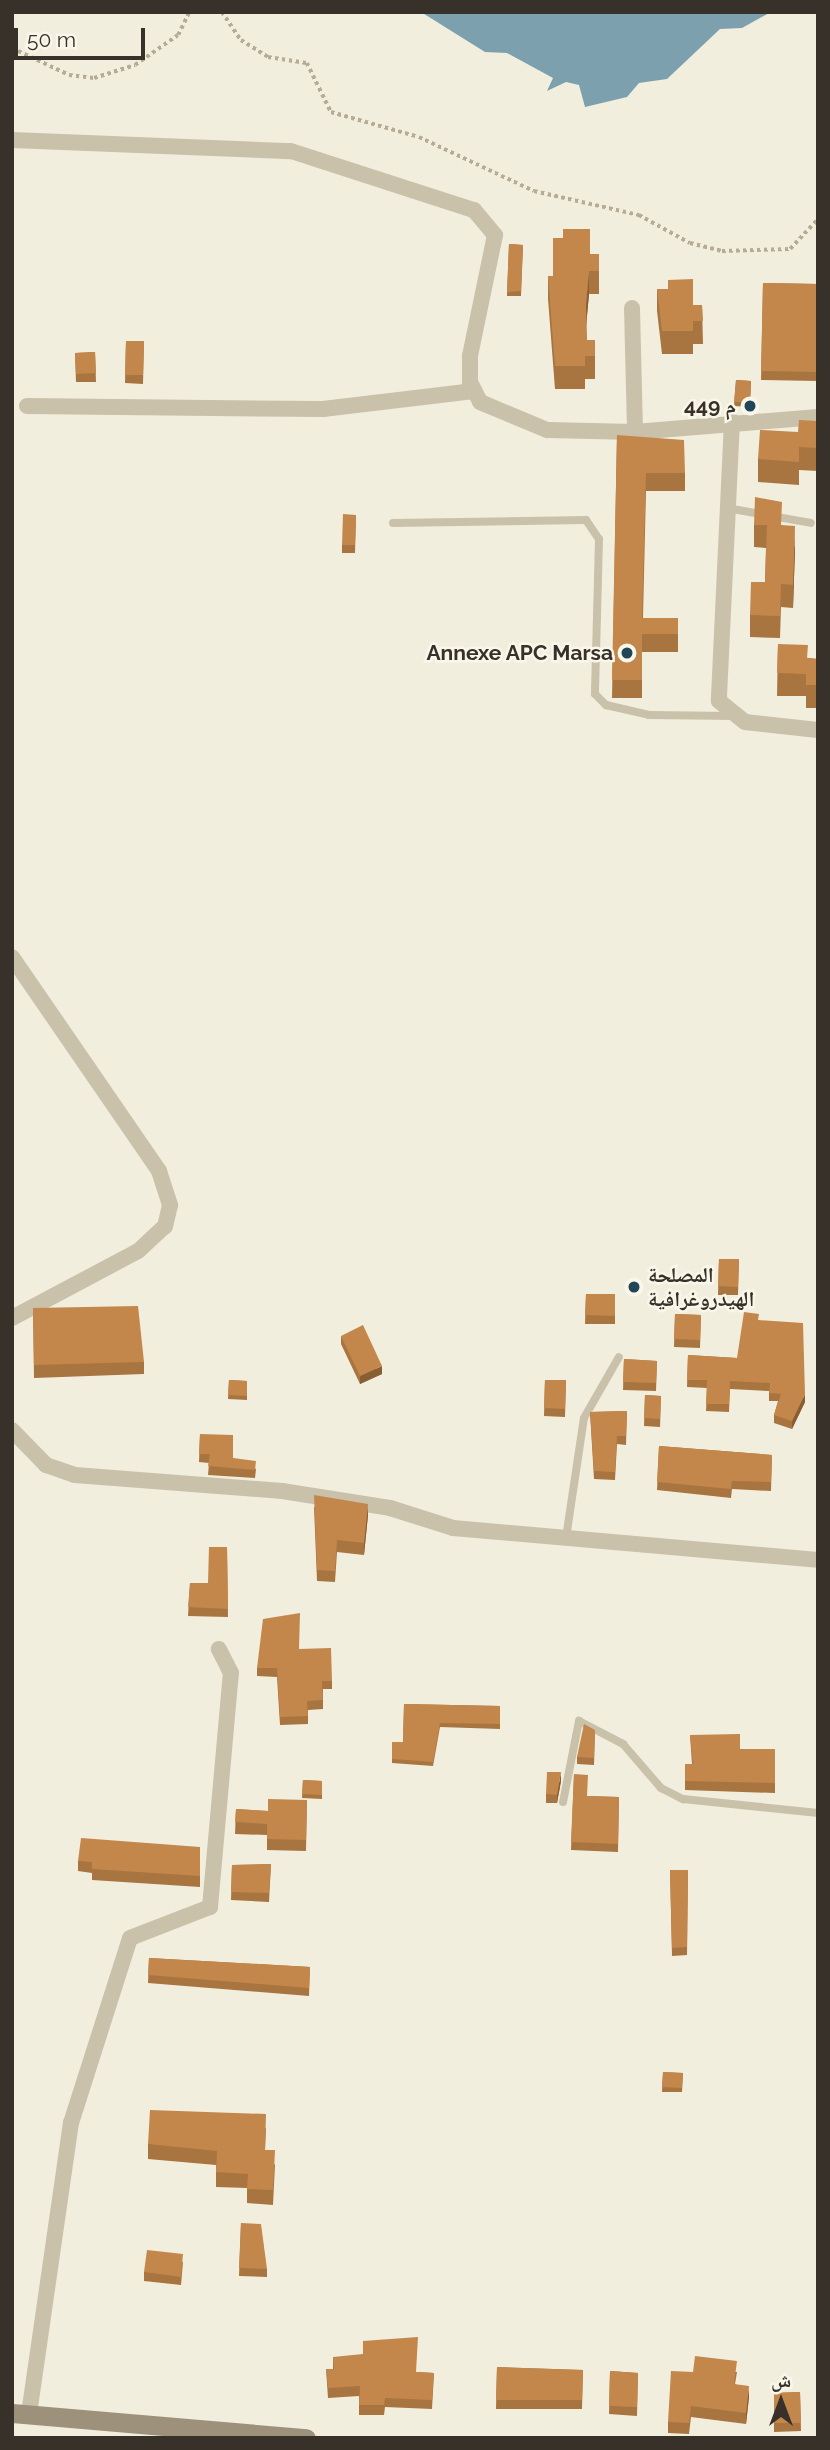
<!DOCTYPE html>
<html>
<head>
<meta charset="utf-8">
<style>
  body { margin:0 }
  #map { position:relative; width:830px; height:2450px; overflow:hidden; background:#f2eede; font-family:Raleway,"Noto Naskh Arabic",sans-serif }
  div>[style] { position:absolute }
  .water>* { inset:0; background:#7da0ae }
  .path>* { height:3.5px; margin-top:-1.75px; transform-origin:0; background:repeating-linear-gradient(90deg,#b6ab94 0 3.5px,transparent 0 7px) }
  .service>* { height:8px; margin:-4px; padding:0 4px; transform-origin:4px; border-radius:4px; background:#cac1aa }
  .minor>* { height:16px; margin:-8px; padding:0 8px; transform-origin:8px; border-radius:8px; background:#cac1aa }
  .secondary>* { height:19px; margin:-9.5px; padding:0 9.5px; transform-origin:9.5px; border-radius:9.5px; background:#9e917b }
  .wall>* { inset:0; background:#a87440 }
  .shaded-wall>* { inset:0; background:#885e34 }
  .building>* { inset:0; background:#c3874b }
  .dots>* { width:19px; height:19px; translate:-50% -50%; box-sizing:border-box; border:4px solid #f9f6ea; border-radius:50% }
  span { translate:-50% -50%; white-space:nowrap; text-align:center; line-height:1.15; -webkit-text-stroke:5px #f9f6ea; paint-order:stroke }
  .poi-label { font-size:21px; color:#373129; font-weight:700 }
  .right { translate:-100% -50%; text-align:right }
  .left { translate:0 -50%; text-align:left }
  .frame { position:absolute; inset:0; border:14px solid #373129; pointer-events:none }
  .north { position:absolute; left:746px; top:2366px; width:70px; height:70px; -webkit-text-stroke:5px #f9f6ea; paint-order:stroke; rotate:0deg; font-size:19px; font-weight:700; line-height:28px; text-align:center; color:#373129 }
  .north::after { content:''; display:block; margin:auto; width:24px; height:32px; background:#373129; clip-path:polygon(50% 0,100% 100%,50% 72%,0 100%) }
  .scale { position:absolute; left:14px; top:28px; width:131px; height:32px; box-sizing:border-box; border:4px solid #373129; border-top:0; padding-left:9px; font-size:21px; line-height:24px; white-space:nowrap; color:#373129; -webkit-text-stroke:5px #f9f6ea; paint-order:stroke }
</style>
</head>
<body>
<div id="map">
  <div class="water">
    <div style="clip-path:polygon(421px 12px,771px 12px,742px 28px,720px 29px,667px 79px,639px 83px,627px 97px,585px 107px,579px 85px,566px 82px,547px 91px,553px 78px,507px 53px,485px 52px)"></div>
  </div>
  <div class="path">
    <div style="left:222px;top:12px;width:34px;rotate:56deg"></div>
    <div style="left:241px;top:40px;width:32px;rotate:32deg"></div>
    <div style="left:268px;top:57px;width:39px;rotate:9deg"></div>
    <div style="left:307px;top:63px;width:55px;rotate:63.9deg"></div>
    <div style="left:331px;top:112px;width:91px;rotate:15.9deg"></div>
    <div style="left:419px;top:137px;width:127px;rotate:25.2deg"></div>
    <div style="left:534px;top:191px;width:108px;rotate:12.9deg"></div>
    <div style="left:639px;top:215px;width:58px;rotate:28.8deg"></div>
    <div style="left:690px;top:243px;width:33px;rotate:14deg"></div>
    <div style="left:722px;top:251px;width:68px;rotate:-1.7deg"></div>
    <div style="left:790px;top:249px;width:41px;rotate:-47deg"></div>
    <div style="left:12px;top:48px;width:63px;rotate:25.3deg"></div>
    <div style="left:69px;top:75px;width:25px;rotate:7deg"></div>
    <div style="left:94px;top:78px;width:43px;rotate:-17.6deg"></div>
    <div style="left:135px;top:65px;width:52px;rotate:-34.9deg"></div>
    <div style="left:178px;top:35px;width:25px;rotate:-64deg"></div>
  </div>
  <div class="service">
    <div style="left:727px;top:508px;width:85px;rotate:10.1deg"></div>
    <div style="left:393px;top:523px;width:193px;rotate:-0.9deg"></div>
    <div style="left:586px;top:520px;width:23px;rotate:56deg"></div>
    <div style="left:599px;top:539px;width:155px;rotate:91.5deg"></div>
    <div style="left:595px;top:694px;width:16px;rotate:45deg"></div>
    <div style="left:606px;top:705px;width:44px;rotate:13.1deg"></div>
    <div style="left:649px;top:715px;width:84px;rotate:0.7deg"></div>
    <div style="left:566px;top:1538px;width:121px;rotate:-81.5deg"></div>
    <div style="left:584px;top:1418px;width:70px;rotate:-60.2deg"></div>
    <div style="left:563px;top:1802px;width:83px;rotate:-78.8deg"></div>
    <div style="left:579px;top:1721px;width:50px;rotate:27.6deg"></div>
    <div style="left:623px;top:1744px;width:58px;rotate:49.2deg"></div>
    <div style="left:661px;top:1788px;width:25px;rotate:27deg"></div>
    <div style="left:683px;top:1799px;width:136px;rotate:5.9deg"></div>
  </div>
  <div class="minor">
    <div style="left:12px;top:140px;width:279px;rotate:2.3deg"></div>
    <div style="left:291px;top:151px;width:192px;rotate:17.9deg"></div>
    <div style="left:474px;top:210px;width:33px;rotate:50deg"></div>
    <div style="left:495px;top:235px;width:124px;rotate:101.7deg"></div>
    <div style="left:470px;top:356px;width:26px;rotate:90deg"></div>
    <div style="left:470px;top:382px;width:22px;rotate:63deg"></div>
    <div style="left:480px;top:402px;width:73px;rotate:22.7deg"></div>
    <div style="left:547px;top:430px;width:88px;rotate:1.3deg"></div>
    <div style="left:632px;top:308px;width:124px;rotate:88.6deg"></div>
    <div style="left:635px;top:432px;width:184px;rotate:-4.7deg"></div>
    <div style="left:27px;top:406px;width:296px;rotate:0.6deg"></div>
    <div style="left:323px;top:409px;width:152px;rotate:-6.8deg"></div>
    <div style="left:732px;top:421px;width:280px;rotate:92.7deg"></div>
    <div style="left:719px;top:701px;width:33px;rotate:39deg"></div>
    <div style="left:745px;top:722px;width:73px;rotate:6.3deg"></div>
    <div style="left:12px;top:957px;width:260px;rotate:55.5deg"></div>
    <div style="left:159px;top:1171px;width:36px;rotate:72deg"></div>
    <div style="left:170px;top:1205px;width:22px;rotate:103deg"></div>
    <div style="left:165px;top:1226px;width:37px;rotate:137deg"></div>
    <div style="left:138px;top:1251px;width:143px;rotate:152deg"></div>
    <div style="left:12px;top:1430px;width:49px;rotate:45.8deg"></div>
    <div style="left:46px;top:1465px;width:31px;rotate:19deg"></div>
    <div style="left:75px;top:1475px;width:208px;rotate:4.4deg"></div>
    <div style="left:282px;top:1491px;width:109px;rotate:8.9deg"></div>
    <div style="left:390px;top:1508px;width:66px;rotate:17.6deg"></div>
    <div style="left:453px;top:1528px;width:366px;rotate:5deg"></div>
    <div style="left:29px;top:2414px;width:294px;rotate:-81.8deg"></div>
    <div style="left:71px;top:2123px;width:194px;rotate:-72.3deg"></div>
    <div style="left:130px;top:1938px;width:86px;rotate:-21.2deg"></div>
    <div style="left:210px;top:1907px;width:235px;rotate:-84.9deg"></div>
    <div style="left:231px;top:1673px;width:27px;rotate:-117deg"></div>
  </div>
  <div class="secondary">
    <div style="left:12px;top:2413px;width:295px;rotate:4.9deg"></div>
  </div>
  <div class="wall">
    <div style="clip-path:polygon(509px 244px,523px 245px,521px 296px,507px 296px)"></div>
    <div style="clip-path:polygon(590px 254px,599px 254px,599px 294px,589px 294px,586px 325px,587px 340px,595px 340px,595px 379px,585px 379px,585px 389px,555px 389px,548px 299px,548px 276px,553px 276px)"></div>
    <div style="clip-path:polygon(763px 283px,818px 284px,818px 381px,761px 380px)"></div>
    <div style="clip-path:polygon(657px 289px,693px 305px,702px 305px,703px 344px,693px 344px,693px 354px,662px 354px,657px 311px)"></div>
    <div style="clip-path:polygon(126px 341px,144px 341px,143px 384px,125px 383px)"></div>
    <div style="clip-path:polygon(95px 352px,96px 382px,76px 382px,75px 353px)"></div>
    <div style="clip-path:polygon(736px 380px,751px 381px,750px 407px,734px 406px)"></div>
    <div style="clip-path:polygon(818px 421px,818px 471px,799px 470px,799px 485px,758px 482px,758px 459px,798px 432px)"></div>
    <div style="clip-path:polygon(617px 435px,685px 473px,685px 491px,646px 491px,643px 618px,678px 618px,678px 652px,642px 652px,642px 698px,612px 698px)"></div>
    <div style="clip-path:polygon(356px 515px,355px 553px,342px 553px,342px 545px)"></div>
    <div style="clip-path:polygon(754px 525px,782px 525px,795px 548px,793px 608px,781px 607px,780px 638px,750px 637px,750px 615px,765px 582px,766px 548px,754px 547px)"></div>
    <div style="clip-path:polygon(778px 644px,808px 658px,818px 659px,818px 708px,806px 708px,806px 696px,777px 696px)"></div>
    <div style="clip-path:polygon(719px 1259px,739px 1259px,738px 1295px,718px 1295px)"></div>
    <div style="clip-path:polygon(586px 1294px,615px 1294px,615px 1324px,585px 1324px)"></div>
    <div style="clip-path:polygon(33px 1308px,144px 1362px,144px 1374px,34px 1378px)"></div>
    <div style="clip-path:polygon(675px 1314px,701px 1315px,700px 1348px,674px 1347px)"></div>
    <div style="clip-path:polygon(759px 1320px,805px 1402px,792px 1429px,774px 1423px,774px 1415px,778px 1401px,769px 1401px,769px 1391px,730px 1389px,729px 1412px,706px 1411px,707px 1388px,687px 1387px,688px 1355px,737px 1358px)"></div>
    <div style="clip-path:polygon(341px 1336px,382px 1374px,360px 1384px,341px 1344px)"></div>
    <div style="clip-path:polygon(624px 1359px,657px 1361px,656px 1391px,623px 1390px)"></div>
    <div style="clip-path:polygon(229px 1380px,247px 1381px,247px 1400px,228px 1399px)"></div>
    <div style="clip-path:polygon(545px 1380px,566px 1380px,565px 1417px,544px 1416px)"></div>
    <div style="clip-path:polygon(645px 1395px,661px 1396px,660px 1427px,644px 1426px)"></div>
    <div style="clip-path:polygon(627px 1411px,626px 1445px,617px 1444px,615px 1480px,594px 1479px,590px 1412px)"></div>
    <div style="clip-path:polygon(200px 1434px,233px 1458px,256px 1469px,255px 1478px,208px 1475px,209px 1463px,199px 1462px)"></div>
    <div style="clip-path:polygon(659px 1446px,772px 1455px,771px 1491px,732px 1489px,731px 1498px,657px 1490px)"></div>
    <div style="clip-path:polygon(314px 1507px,368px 1515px,364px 1555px,337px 1552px,335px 1582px,317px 1581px)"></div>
    <div style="clip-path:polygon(227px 1547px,228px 1617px,188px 1616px,190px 1583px,208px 1583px)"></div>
    <div style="clip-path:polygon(299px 1649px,332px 1681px,332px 1689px,323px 1689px,323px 1709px,308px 1710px,308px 1724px,280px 1725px,277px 1677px,257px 1676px,257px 1668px)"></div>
    <div style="clip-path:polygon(404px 1704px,500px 1706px,500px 1729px,440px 1727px,433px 1766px,392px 1763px,392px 1742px,403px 1742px)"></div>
    <div style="clip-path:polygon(595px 1730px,594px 1765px,577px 1764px,577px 1757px)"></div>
    <div style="clip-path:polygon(690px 1735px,740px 1749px,775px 1749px,775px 1793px,685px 1790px,685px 1764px,692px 1764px)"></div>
    <div style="clip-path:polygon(574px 1774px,587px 1796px,619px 1797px,618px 1852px,571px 1850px)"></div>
    <div style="clip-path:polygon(303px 1780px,322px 1781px,322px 1799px,302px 1798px)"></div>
    <div style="clip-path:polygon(561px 1781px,557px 1803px,546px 1803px,546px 1794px)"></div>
    <div style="clip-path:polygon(307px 1800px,306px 1851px,267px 1850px,267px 1835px,235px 1834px,236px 1809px,268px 1811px)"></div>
    <div style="clip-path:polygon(200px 1847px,200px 1887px,92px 1880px,92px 1873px,78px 1871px,78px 1861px)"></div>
    <div style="clip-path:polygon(271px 1864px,269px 1902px,231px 1900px,232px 1865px)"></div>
    <div style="clip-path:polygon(670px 1870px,688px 1870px,687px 1955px,672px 1956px)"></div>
    <div style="clip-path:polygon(149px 1958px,310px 1967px,309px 1996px,148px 1983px)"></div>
    <div style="clip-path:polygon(663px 2072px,683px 2073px,682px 2092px,662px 2092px)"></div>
    <div style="clip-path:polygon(266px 2128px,265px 2150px,275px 2165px,273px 2205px,247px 2203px,247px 2188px,216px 2187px,216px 2165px,148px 2159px,148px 2144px)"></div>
    <div style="clip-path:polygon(241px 2223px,267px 2269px,267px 2277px,239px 2276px)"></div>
    <div style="clip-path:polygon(183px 2262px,181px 2285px,144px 2281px,144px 2272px)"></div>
    <div style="clip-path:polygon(333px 2357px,417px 2372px,434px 2373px,432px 2409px,385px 2407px,384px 2415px,359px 2415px,359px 2396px,328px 2398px,326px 2369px,333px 2369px)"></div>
    <div style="clip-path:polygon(497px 2367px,583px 2370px,582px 2409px,496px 2409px)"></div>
    <div style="clip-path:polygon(610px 2371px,638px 2373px,637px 2416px,609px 2414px)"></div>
    <div style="clip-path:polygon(693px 2372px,737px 2372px,735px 2384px,749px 2397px,746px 2424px,691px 2417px,689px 2434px,668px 2433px,668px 2422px)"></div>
    <div style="clip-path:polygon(800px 2392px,801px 2431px,774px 2432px,774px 2393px)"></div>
  </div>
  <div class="shaded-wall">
    <div style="clip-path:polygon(589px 271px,589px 294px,586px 328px,586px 305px)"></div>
    <div style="clip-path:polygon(795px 526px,795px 548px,793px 608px,793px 585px)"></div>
    <div style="clip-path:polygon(382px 1366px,382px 1374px,360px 1384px,360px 1376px)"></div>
    <div style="clip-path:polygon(805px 1394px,805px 1402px,792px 1429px,792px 1421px)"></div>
    <div style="clip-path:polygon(368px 1504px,368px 1515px,364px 1555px,364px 1543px)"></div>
    <div style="clip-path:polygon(561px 1772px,561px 1781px,557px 1803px,557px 1795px)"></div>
    <div style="clip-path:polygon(749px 2386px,749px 2397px,746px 2424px,746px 2413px)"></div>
  </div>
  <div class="building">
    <div style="clip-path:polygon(563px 229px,590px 229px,590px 254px,599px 254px,599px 271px,589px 271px,586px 305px,587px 340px,595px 340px,595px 356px,585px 356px,585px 366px,555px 366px,548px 276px,553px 276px,553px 238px,563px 238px)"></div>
    <div style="clip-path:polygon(509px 244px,523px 245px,521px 291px,507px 292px)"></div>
    <div style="clip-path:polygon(693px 279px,693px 305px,702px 305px,703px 321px,693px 321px,693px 331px,662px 331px,657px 289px,668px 289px,668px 280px)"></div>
    <div style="clip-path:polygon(763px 283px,818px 284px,818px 372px,761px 371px)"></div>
    <div style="clip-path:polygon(126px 341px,144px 341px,143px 375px,125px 375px)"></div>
    <div style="clip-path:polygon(95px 352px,96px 373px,76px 374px,75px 353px)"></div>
    <div style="clip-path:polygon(736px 380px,751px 381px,750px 402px,734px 402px)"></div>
    <div style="clip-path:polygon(799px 420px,818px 421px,818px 448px,799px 447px,799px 462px,758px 459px,760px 430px,798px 432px)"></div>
    <div style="clip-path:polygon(617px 435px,684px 440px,685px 473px,646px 473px,642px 618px,678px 618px,678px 634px,642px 634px,642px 680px,612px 680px)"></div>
    <div style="clip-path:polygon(755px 497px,782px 502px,781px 525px,795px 526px,793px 585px,781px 584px,780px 616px,750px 615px,751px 582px,765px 582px,767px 525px,754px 525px)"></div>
    <div style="clip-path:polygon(343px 514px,356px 515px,355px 545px,342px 545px)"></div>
    <div style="clip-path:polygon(778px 644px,808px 645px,807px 658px,818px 659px,818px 685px,806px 685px,806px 674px,777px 673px)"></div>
    <div style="clip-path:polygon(719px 1259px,739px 1259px,738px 1287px,718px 1286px)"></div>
    <div style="clip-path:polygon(586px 1294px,615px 1294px,615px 1316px,585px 1315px)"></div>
    <div style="clip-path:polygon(138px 1306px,144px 1362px,34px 1365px,33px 1308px)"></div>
    <div style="clip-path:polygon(744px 1312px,759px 1314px,758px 1320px,803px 1323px,805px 1394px,792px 1421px,774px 1415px,781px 1394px,769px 1393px,770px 1383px,730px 1381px,729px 1404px,706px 1404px,707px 1380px,687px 1380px,688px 1355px,737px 1358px)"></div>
    <div style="clip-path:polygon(675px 1314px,701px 1315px,700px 1340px,674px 1339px)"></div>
    <div style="clip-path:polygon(363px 1325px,382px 1366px,360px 1376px,341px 1336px)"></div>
    <div style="clip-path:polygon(624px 1359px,657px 1361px,656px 1383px,623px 1382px)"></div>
    <div style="clip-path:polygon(229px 1380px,247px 1381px,247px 1396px,228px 1395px)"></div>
    <div style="clip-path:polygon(545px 1380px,566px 1380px,565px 1409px,544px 1408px)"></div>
    <div style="clip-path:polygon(645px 1395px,661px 1396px,660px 1419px,644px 1418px)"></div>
    <div style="clip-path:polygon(627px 1411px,626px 1436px,617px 1436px,615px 1472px,594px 1471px,590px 1412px)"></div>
    <div style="clip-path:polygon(200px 1434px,233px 1435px,233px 1458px,256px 1461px,255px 1470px,208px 1466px,210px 1454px,199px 1454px)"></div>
    <div style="clip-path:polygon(659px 1446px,772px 1455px,771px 1482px,732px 1481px,731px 1489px,657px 1482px)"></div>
    <div style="clip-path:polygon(314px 1495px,368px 1504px,364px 1543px,337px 1540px,335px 1571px,317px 1570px)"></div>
    <div style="clip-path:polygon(209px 1547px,227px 1547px,228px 1609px,188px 1607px,190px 1583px,208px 1583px)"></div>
    <div style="clip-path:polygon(300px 1613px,299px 1649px,331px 1648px,332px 1681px,322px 1681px,323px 1700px,307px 1701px,308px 1716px,280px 1717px,277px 1668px,257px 1668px,263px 1619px)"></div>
    <div style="clip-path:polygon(404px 1704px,500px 1706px,500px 1724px,440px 1723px,433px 1762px,392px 1759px,392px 1742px,403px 1742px)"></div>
    <div style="clip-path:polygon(584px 1724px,595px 1730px,594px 1758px,577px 1757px)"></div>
    <div style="clip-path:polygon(740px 1734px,740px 1749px,775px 1749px,775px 1783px,685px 1781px,685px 1764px,693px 1764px,690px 1735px)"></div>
    <div style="clip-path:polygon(547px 1772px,561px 1772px,557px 1795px,546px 1794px)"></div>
    <div style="clip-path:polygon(574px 1774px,588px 1775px,587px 1796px,619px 1797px,618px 1844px,571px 1842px)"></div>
    <div style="clip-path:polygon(303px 1780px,322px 1781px,322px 1795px,302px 1794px)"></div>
    <div style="clip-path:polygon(268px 1799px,307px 1800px,306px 1840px,267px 1839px,267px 1824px,235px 1822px,236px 1809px,268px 1811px)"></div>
    <div style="clip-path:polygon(81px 1838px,200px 1847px,200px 1876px,92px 1869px,92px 1862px,78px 1861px)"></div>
    <div style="clip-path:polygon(271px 1864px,269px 1893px,231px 1892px,232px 1865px)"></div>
    <div style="clip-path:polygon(670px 1870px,688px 1870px,687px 1947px,672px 1948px)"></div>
    <div style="clip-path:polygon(149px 1958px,310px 1967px,309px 1988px,148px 1975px)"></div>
    <div style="clip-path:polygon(663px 2072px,683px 2073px,682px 2088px,662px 2087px)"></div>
    <div style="clip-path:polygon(150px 2110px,266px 2114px,265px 2150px,275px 2150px,273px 2190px,247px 2189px,248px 2174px,216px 2172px,217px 2151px,148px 2144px)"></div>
    <div style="clip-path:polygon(241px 2223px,261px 2224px,267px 2269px,239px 2268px)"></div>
    <div style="clip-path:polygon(147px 2250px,183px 2254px,181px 2277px,144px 2272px)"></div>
    <div style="clip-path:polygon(418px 2337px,416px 2372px,434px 2373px,432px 2400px,385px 2398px,384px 2405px,359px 2405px,360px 2386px,328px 2388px,326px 2369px,334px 2369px,333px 2357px,363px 2354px,363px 2341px)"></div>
    <div style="clip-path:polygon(695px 2356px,737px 2361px,734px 2384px,749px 2386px,746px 2413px,691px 2406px,689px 2423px,668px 2422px,671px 2371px,693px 2372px)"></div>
    <div style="clip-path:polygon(497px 2367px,583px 2370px,582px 2400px,496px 2400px)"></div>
    <div style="clip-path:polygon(610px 2371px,638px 2373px,637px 2407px,609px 2406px)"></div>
    <div style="clip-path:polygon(800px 2392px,801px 2423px,774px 2423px,774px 2393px)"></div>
  </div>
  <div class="dots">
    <div style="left:750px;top:406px;background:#204658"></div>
    <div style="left:627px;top:653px;background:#204658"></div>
    <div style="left:634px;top:1287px;background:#204658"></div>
  </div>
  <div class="poi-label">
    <span class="right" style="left:736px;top:406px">م 449</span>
    <span class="right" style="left:613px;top:653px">Annexe APC Marsa</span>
    <span class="left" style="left:648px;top:1287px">المصلحة<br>الهيدروغرافية</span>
  </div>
  <div class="frame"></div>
  <div class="north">ش</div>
  <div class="scale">50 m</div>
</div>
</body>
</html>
